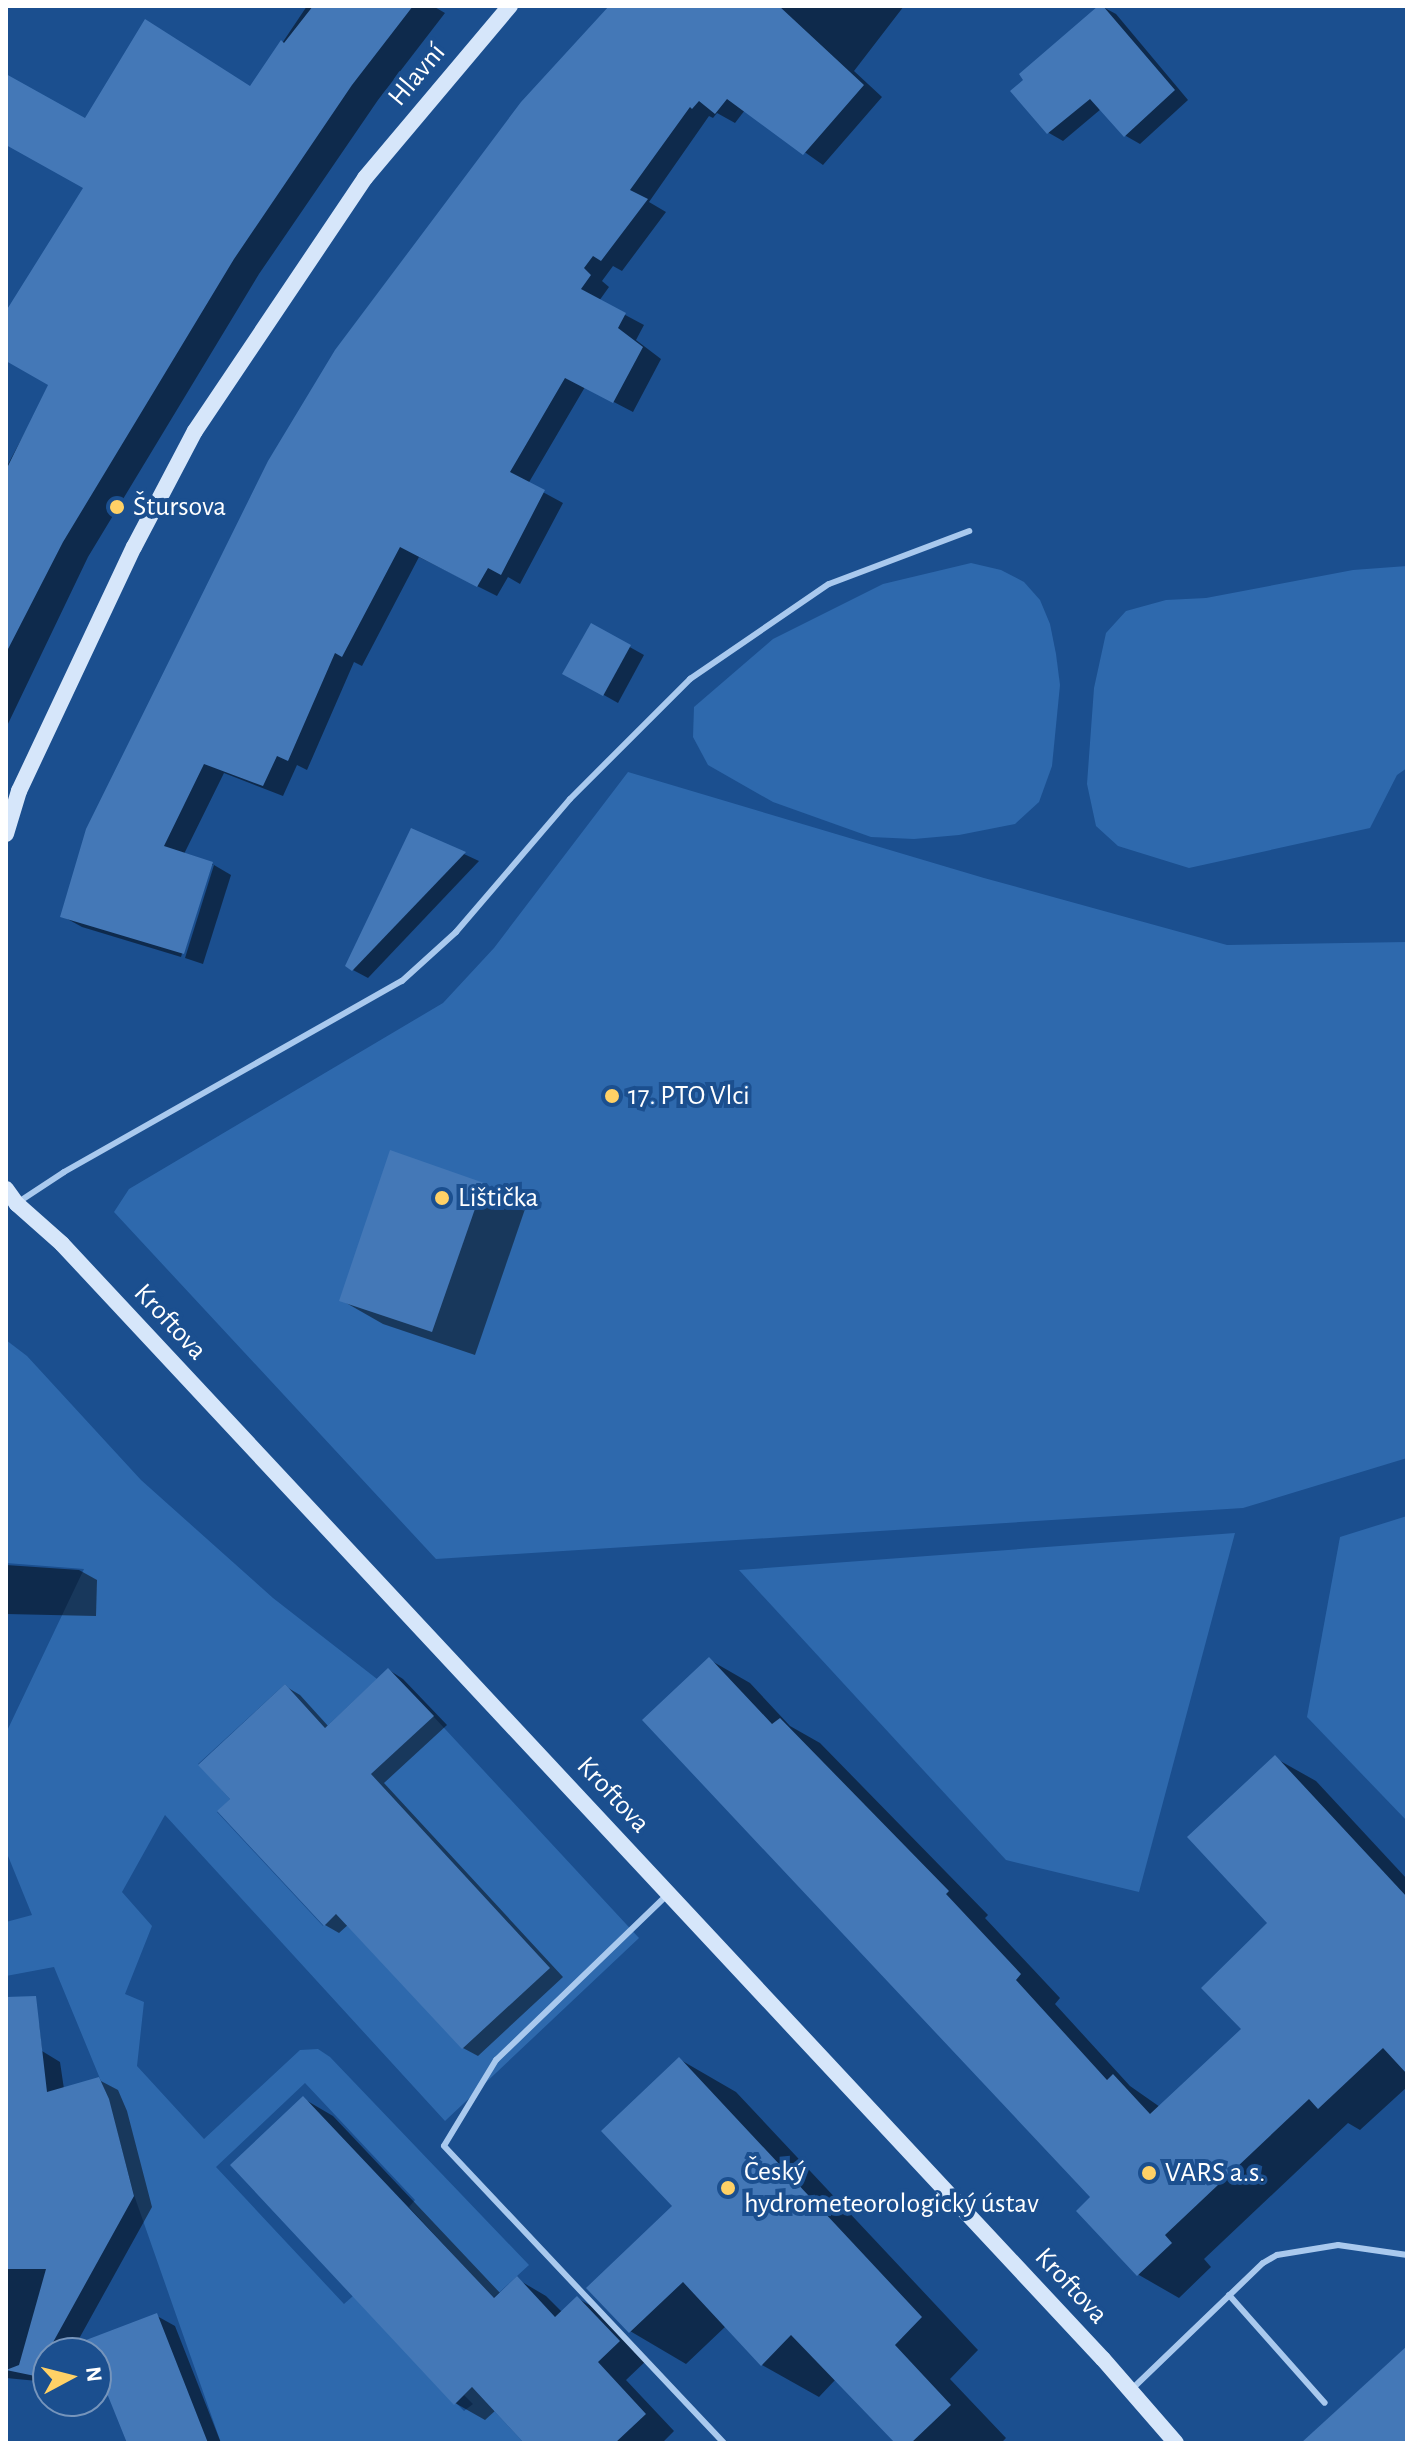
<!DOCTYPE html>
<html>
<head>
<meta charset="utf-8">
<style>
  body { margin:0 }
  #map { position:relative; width:1413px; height:2449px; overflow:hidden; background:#1b4f8f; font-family:"Alegreya Sans",sans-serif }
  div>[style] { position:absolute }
  .green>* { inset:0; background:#2e69ad }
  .shadow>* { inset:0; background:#0007 }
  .building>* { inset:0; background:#4478b7 }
  .lane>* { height:6px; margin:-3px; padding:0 3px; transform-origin:3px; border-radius:3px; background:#a9c9ee }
  .secondary>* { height:16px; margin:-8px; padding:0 8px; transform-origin:8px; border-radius:8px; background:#d6e6fa }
  .dots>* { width:22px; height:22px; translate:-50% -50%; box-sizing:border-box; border:4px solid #1b4f8f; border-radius:50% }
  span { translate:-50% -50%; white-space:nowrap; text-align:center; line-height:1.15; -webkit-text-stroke:8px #1b4f8f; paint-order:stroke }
  .street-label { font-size:28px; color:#fff }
  .poi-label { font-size:28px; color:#fff }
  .left { translate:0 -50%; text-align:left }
  .frame { position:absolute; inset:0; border:8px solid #fff; pointer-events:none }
  .north { position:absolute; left:32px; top:2337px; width:80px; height:80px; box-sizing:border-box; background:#1b4f8f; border:2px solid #7695bc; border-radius:50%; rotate:83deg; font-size:22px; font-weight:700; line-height:32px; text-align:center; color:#fff }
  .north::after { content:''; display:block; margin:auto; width:28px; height:36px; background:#ffd166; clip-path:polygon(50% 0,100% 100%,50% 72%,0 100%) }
</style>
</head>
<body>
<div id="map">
  <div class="green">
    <div style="clip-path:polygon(971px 563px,1001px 570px,1024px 582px,1040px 600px,1050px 624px,1056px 654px,1060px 685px,1052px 766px,1039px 802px,1015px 824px,959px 835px,914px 839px,871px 837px,773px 802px,708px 765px,693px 737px,694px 707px,773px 639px,883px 584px)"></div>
    <div style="clip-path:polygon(1407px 566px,1407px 768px,1397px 775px,1370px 828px,1189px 868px,1118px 846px,1096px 826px,1087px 784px,1094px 688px,1106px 633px,1126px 611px,1166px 600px,1206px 598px,1353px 570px)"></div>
    <div style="clip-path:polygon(628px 772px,984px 878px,1227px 945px,1407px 942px,1407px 1458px,1243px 1508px,436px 1559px,114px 1212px,129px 1189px,443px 1003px,494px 948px)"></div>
    <div style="clip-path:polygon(6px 1340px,27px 1356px,141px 1480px,273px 1598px,377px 1679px,325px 1728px,285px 1684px,198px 1764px,230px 1799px,217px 1812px,323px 1926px,336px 1914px,371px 1774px,433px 1716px,639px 1938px,445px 2121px,165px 1815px,122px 1892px,152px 1926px,125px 1994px,144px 2002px,137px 2066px,204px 2139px,300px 2050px,318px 2049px,330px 2057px,529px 2265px,493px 2298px,409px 2207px,415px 2200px,305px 2083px,216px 2167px,344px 2304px,353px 2296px,464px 2411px,473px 2404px,464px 2395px,472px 2387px,524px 2443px,221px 2443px,134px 2195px,108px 2098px,54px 1967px,6px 1976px,6px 1922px,32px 1915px,6px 1851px,6px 1733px,84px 1569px,6px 1563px)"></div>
    <div style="clip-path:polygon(1407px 1516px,1407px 1821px,1307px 1717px,1340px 1537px)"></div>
    <div style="clip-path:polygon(1235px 1533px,1139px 1892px,1006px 1860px,739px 1570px)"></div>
  </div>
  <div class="shadow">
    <div style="clip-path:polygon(307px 6px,433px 6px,445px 13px,378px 100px,259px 274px,88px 557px,6px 728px,6px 468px,51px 384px,6px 359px,6px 315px,86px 188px,6px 143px,6px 77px,86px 121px,252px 88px)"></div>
    <div style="clip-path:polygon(610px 6px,904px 6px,854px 71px,882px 97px,823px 165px,745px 110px,735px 123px,717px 113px,713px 118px,709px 116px,649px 202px,666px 212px,622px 271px,613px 266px,602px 281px,609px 287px,599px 301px,644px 325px,636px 340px,661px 359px,633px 412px,585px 387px,528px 484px,563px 503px,520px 584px,508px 577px,497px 596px,419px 557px,362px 666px,354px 662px,307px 770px,297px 765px,283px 796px,224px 773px,184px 854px,214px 865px,210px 865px,181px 957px,82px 927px,62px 916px)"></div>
    <div style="clip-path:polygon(1101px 6px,1116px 14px,1188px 100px,1140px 144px,1126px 136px,1101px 109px,1063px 141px,1049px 133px,1012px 92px)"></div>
    <div style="clip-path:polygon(592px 626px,644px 655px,618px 703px,565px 673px)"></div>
    <div style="clip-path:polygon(412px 830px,479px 861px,368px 978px,353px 970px)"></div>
    <div style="clip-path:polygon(214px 865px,231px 875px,203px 964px,185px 958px)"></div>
    <div style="clip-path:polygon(483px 1184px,525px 1209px,475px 1355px,383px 1324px,341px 1300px)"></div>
    <div style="clip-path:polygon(6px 1565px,79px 1570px,97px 1580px,96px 1616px,6px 1614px)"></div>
    <div style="clip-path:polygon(710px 1660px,750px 1683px,790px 1726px,820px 1743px,988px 1915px,985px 1918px,1060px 1998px,1055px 2004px,1130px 2086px,1160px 2107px,1244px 2029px,1269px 1923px,1275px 1758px,1316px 1781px,1407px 1879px,1407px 2087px,1360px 2130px,1348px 2123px,1204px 2259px,1211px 2267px,1179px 2298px,1139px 2275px,1079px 2211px,1093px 2198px)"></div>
    <div style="clip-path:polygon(389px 1670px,403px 1679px,447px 1725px,384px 1783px,563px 1977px,478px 2056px,463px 2048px,349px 1924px,339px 1933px,325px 1925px,232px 1799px,285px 1686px,300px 1695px,329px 1727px)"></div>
    <div style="clip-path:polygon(6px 2008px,39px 2024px,42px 2051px,60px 2062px,64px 2089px,99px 2080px,118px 2090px,127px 2111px,152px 2207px,75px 2346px,157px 2316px,175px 2326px,221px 2443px,129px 2443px,107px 2389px,96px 2388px,96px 2353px,48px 2353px,48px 2382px,6px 2378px)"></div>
    <div style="clip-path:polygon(679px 2059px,736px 2092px,978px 2350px,950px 2379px,1006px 2438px,1001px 2443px,898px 2443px,836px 2379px,819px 2397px,762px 2365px,726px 2326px,686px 2364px,630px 2331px,674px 2206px)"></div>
    <div style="clip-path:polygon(304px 2099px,333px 2116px,501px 2294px,517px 2279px,546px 2296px,562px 2312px,577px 2298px,607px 2315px,648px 2359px,626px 2380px,674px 2431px,662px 2443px,527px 2443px,496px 2410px,485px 2420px,455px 2403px)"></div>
  </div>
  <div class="building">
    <div style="clip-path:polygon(313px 6px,413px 6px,352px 85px,234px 259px,63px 542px,6px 653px,6px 470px,48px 385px,6px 361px,6px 311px,83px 188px,6px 145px,6px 74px,85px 118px,145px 19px,250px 86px,281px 40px,284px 43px)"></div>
    <div style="clip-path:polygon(609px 6px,779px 6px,864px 85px,803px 155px,727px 99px,715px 114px,699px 101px,692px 109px,690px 107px,630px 190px,648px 199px,601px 261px,593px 256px,584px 268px,591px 275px,581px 289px,626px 313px,618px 328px,643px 347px,613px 403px,565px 378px,510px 472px,545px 490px,501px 575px,488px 568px,477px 587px,400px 547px,342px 657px,335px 653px,288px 761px,277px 756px,263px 786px,204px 764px,164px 846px,213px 862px,184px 954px,60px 917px,86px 829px,268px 461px,335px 350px,521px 102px)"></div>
    <div style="clip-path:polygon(1098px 6px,1103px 6px,1175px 90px,1124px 137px,1090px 99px,1047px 134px,1010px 91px,1023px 80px,1019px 74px)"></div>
    <div style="clip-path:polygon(591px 623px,631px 645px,603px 696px,562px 674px)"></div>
    <div style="clip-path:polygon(411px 828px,466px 852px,352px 971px,345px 966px)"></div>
    <div style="clip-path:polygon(390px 1150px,484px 1183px,432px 1332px,339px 1301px)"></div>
    <div style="clip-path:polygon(709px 1657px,772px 1724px,780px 1718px,949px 1891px,946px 1894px,1021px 1974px,1016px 1980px,1107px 2080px,1113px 2074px,1150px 2114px,1241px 2029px,1201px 1988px,1267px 1923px,1187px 1837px,1275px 1755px,1407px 1897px,1407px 2074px,1383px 2048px,1318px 2109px,1309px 2099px,1165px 2235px,1172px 2243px,1137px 2276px,1076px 2211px,1090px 2197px,642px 1720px)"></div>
    <div style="clip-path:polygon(388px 1668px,434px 1716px,371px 1774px,550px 1968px,462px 2049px,336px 1914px,324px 1926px,217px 1811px,230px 1799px,198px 1765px,285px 1684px,325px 1728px)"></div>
    <div style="clip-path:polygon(36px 1996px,47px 2092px,99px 2077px,109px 2099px,134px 2196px,46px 2355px,48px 2375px,35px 2376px,6px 2370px,19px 2365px,46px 2269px,6px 2269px,6px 1997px)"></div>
    <div style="clip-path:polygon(679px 2057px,922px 2317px,895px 2345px,951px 2405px,911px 2443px,895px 2443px,791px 2335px,761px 2366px,683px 2282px,629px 2333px,586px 2288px,672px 2206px,601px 2131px)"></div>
    <div style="clip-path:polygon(303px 2096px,494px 2298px,517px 2276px,555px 2317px,577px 2296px,620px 2341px,598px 2362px,646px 2414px,615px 2443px,524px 2443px,472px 2387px,454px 2405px,230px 2165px)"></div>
    <div style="clip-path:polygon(157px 2313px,208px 2443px,127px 2443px,102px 2381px,96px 2380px,96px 2353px,52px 2353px)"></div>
    <div style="clip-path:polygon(1407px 2346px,1407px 2443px,1301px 2443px)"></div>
  </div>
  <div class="lane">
    <div style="left:17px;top:1203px;width:56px;rotate:-33.4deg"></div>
    <div style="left:64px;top:1172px;width:388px;rotate:-29.5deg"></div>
    <div style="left:402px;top:981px;width:73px;rotate:-42.2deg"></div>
    <div style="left:456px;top:932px;width:175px;rotate:-49.4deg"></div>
    <div style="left:570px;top:799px;width:170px;rotate:-45deg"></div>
    <div style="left:690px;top:679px;width:168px;rotate:-34.4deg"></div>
    <div style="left:829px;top:584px;width:150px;rotate:-20.7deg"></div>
    <div style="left:666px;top:1896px;width:236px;rotate:136deg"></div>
    <div style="left:496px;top:2060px;width:100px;rotate:121.2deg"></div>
    <div style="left:444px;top:2146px;width:408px;rotate:46.7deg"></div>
    <div style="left:1229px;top:2295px;width:144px;rotate:48.4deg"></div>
    <div style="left:1133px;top:2388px;width:180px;rotate:-43.9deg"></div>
    <div style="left:1263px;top:2263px;width:16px;rotate:-30deg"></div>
    <div style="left:1277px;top:2255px;width:62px;rotate:-9.3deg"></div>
    <div style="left:1338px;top:2245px;width:70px;rotate:8.2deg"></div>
  </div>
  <div class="secondary">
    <div style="left:6px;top:834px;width:45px;rotate:-73.2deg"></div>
    <div style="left:19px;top:791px;width:270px;rotate:-64.8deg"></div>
    <div style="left:134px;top:547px;width:131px;rotate:-62.3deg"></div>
    <div style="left:195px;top:431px;width:305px;rotate:-56.1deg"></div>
    <div style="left:365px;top:178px;width:225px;rotate:-49.9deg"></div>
    <div style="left:6px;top:1189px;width:19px;rotate:54deg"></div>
    <div style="left:17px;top:1204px;width:60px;rotate:41.6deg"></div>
    <div style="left:62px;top:1244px;width:1525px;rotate:46.97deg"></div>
    <div style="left:1103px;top:2359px;width:111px;rotate:49deg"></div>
  </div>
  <div class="dots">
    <div style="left:117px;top:507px;background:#ffd166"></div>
    <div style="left:612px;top:1096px;background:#ffd166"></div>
    <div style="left:442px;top:1198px;background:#ffd166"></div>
    <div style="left:1149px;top:2173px;background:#ffd166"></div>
    <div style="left:728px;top:2188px;background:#ffd166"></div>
  </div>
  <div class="street-label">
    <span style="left:417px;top:75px;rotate:-50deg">Hlavní</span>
    <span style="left:170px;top:1322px;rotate:47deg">Kroftova</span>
    <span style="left:613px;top:1795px;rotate:47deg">Kroftova</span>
    <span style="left:1071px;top:2286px;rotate:47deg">Kroftova</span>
  </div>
  <div class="poi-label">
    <span class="left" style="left:133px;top:507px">Štursova</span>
    <span class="left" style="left:628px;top:1096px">17. PTO Vlci</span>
    <span class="left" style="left:458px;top:1198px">Lištička</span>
    <span class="left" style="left:744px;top:2188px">Český<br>hydrometeorologický ústav</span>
    <span class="left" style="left:1165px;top:2173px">VARS a.s.</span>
  </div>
  <div class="frame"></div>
  <div class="north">N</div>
</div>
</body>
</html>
